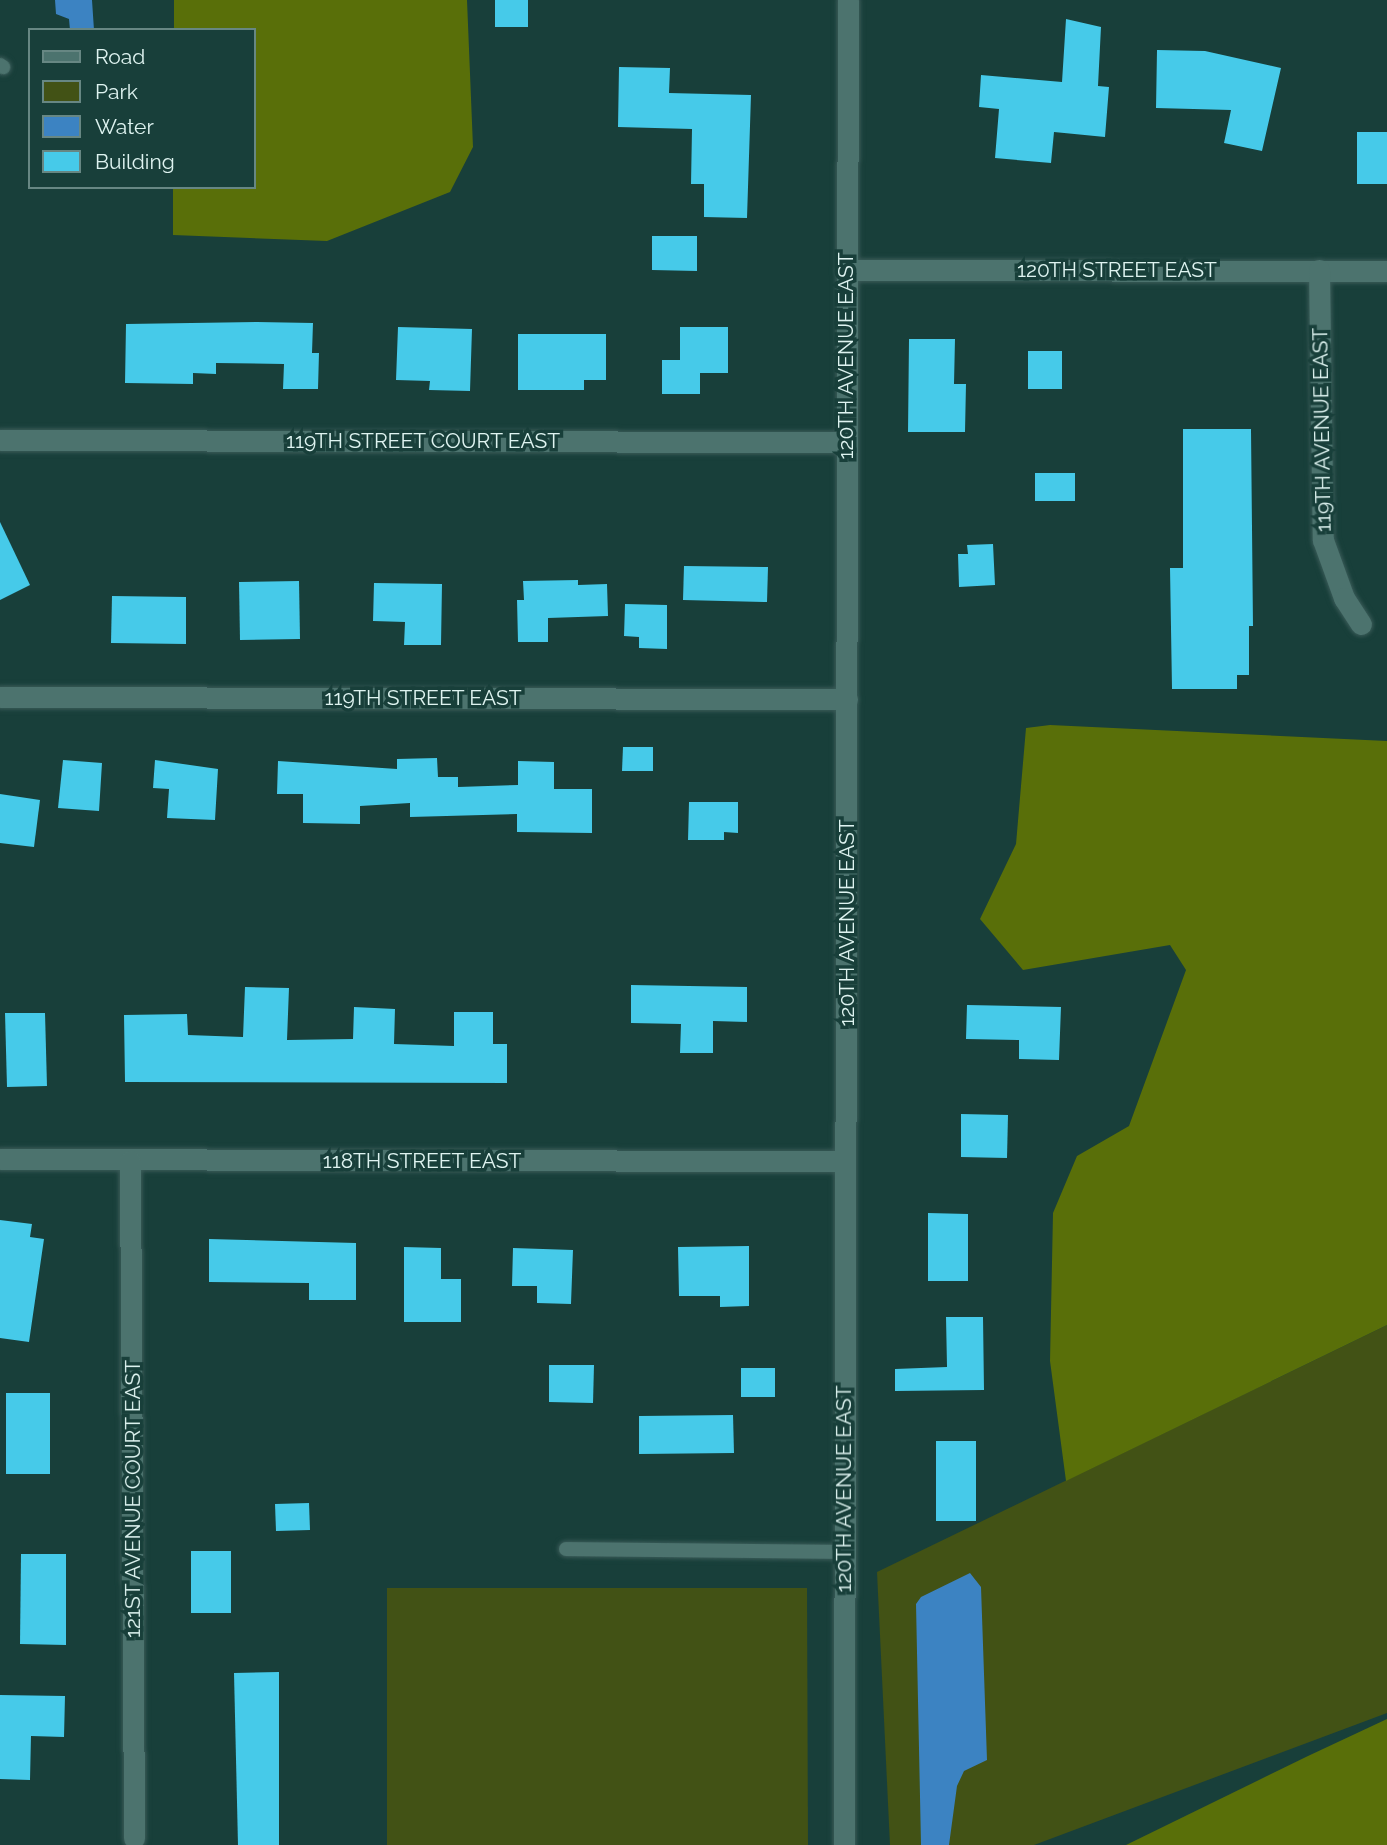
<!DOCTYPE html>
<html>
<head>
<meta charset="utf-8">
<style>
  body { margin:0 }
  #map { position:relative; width:1387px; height:1845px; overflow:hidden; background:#183f3a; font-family:Raleway,sans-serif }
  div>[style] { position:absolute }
  .green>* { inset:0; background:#425215 }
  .forest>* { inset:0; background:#596f09 }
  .water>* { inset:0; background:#3c83c2 }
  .building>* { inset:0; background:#46cae9 }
  .roads { filter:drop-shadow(0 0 2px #3a5b58) drop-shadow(0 0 2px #3a5b58) }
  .lane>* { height:14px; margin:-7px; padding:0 7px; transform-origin:7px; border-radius:7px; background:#4c736e }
  .street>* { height:21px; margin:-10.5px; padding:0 10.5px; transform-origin:10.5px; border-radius:10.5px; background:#4c736e }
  span { translate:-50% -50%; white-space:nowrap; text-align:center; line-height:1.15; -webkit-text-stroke:7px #183f3a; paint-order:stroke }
  .street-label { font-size:21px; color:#def3f0 }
  .legend { position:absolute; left:28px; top:28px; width:228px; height:161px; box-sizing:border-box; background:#183f3a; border:2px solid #678783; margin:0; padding:9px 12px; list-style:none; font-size:21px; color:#def3f0 }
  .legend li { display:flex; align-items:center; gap:14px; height:35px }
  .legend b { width:35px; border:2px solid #678783 }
</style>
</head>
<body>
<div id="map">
  <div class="green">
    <div style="clip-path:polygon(1387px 1325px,1387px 1713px,1034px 1845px,890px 1845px,877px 1572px)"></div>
    <div style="clip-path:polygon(387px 1588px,807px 1588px,808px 1845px,387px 1845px)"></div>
  </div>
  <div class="forest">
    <div style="clip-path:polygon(174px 0,467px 0,473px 147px,450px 192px,327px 241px,173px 235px,173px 187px,254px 187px,254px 30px,174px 30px)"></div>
    <div style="clip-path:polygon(1050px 725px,1387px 741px,1387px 1325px,1066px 1481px,1050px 1361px,1053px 1213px,1077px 1156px,1129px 1126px,1186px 970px,1170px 945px,1023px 970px,980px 919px,1016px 844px,1026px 728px)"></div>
    <div style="clip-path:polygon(1387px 1719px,1387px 1845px,1126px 1845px,1308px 1756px)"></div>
  </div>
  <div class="water">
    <div style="clip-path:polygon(55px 0,92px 0,94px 30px,70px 30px,69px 19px,56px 14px)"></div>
    <div style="clip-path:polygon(970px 1573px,981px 1587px,987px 1760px,964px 1771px,957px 1786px,949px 1845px,921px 1845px,916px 1604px,921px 1597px)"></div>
  </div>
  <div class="building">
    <div style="clip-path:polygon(495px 0,528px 0,528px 27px,495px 27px)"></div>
    <div style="clip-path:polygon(1066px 19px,1101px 27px,1098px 86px,1109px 87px,1105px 137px,1054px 132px,1051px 163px,995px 158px,999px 109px,979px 107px,981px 75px,1062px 82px)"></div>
    <div style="clip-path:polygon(1157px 50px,1205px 51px,1281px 68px,1262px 151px,1224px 143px,1231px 110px,1156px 108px)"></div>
    <div style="clip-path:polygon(619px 67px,670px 68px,669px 93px,751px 95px,747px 218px,704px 217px,704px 184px,691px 184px,692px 129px,618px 127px)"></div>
    <div style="clip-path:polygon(1357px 132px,1387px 132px,1387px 184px,1357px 184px)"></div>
    <div style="clip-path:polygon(652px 236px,697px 236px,697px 271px,652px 270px)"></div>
    <div style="clip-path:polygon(257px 322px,313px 323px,312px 353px,319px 353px,318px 389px,283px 389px,284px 364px,216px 363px,216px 374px,193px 373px,193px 384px,125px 383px,126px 324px)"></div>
    <div style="clip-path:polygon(398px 327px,472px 329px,470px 391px,429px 390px,430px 381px,396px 380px)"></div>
    <div style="clip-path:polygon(680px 327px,728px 327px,728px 373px,700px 373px,700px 394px,662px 394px,662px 360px,680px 360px)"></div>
    <div style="clip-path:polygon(518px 334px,606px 334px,606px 380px,584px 380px,584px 390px,518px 390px)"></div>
    <div style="clip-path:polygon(909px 339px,955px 339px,954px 384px,966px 384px,965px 432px,908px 432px)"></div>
    <div style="clip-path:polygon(1028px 351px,1062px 351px,1062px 389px,1028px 389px)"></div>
    <div style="clip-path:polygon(1183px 429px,1251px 429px,1253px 626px,1249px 626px,1249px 675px,1237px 675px,1237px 689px,1172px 689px,1170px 568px,1183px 568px)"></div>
    <div style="clip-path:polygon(1035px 473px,1075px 473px,1075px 501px,1035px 501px)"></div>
    <div style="clip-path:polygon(0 522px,30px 585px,0 600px)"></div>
    <div style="clip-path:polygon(993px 544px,995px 585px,959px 587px,958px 554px,968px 554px,967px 545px)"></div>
    <div style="clip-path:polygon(684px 566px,768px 567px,767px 602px,683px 600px)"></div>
    <div style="clip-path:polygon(578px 580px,578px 585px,607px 584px,608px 616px,548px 618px,548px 642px,518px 642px,517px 600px,524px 600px,523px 581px)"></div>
    <div style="clip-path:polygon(299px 581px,300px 639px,240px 640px,239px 582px)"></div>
    <div style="clip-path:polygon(374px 583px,442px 584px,441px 645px,404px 645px,405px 622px,373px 621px)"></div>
    <div style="clip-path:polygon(112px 596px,186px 597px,186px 644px,111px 643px)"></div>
    <div style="clip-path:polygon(625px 604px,667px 605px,667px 649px,639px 648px,639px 637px,624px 636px)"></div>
    <div style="clip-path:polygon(623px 747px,653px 747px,653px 771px,622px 771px)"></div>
    <div style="clip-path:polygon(437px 758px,438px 777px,458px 777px,458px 787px,518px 785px,518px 761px,554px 762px,554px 789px,592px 789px,592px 833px,517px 832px,517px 814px,410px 817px,410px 803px,360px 806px,360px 824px,303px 823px,303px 794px,277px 794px,278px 761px,397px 769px,397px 759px)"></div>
    <div style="clip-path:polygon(63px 760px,102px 763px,99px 811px,58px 808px)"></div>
    <div style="clip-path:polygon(155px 760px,218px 769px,215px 820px,167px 818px,169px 789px,153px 788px)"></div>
    <div style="clip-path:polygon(0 794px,40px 800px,34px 847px,0 843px)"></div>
    <div style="clip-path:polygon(689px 802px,738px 802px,738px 833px,724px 832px,724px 840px,688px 840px)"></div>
    <div style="clip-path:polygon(631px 985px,747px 987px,747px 1022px,713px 1021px,713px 1053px,680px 1053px,681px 1024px,631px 1023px)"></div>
    <div style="clip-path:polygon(245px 987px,289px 988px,287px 1040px,353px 1039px,354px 1007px,395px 1009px,394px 1044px,454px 1046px,454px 1012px,493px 1012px,493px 1044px,507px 1044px,507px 1083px,125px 1082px,124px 1015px,187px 1014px,188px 1035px,243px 1037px)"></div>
    <div style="clip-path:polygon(967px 1005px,1061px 1007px,1059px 1060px,1019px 1059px,1019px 1040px,966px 1039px)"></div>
    <div style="clip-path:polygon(5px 1013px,45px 1013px,47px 1086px,7px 1087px)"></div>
    <div style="clip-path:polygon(961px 1114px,1008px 1115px,1007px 1158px,961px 1157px)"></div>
    <div style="clip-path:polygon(928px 1213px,968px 1214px,968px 1281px,928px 1281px)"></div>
    <div style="clip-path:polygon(0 1220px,32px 1224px,30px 1237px,44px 1239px,29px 1342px,0 1338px)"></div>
    <div style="clip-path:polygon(209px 1239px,356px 1243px,356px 1300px,309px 1300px,309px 1283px,209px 1282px)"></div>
    <div style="clip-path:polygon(749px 1246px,749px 1306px,720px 1307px,720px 1296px,679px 1296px,678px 1247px)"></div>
    <div style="clip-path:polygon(404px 1247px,441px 1248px,441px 1279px,461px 1279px,461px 1322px,404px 1322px)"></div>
    <div style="clip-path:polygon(513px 1248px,573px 1250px,571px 1304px,537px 1303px,537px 1286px,512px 1286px)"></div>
    <div style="clip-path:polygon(946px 1317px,983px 1317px,984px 1390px,895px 1391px,895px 1369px,947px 1367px)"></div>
    <div style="clip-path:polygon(549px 1365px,594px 1365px,593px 1403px,549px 1402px)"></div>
    <div style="clip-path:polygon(741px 1368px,775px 1368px,775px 1397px,741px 1397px)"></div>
    <div style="clip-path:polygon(6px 1393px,50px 1393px,50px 1474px,6px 1474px)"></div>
    <div style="clip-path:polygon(733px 1415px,734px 1453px,639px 1454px,639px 1416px)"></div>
    <div style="clip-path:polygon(936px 1441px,976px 1441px,976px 1521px,936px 1521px)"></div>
    <div style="clip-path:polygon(309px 1503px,310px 1530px,276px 1531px,275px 1504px)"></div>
    <div style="clip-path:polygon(191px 1551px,231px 1551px,231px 1613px,191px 1613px)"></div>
    <div style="clip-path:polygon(21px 1554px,66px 1554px,66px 1645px,20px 1644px)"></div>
    <div style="clip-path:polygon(279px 1672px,279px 1845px,238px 1845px,234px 1673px)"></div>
    <div style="clip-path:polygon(0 1695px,65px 1696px,64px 1737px,31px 1736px,30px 1780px,0 1779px)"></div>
  </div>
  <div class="roads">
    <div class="lane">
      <div style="left:0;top:65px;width:4px;rotate:34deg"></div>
      <div style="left:566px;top:1549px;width:278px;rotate:0.6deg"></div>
    </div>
    <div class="street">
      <div style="left:846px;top:270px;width:541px;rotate:0.11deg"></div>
      <div style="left:1319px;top:270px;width:270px;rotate:89.2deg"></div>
      <div style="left:1323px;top:540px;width:62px;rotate:70.1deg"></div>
      <div style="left:1344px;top:598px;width:31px;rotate:57deg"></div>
      <div style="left:0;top:440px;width:846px;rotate:0.14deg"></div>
      <div style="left:0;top:697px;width:847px;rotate:0.14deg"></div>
      <div style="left:0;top:1159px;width:843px;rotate:0.14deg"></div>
      <div style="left:130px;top:1161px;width:677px;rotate:89.66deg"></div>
      <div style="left:844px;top:1845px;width:1845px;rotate:-89.88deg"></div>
    </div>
  </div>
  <div class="street-label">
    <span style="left:1117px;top:270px">120TH STREET EAST</span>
    <span style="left:846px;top:356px;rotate:-90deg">120TH AVENUE EAST</span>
    <span style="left:1322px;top:430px;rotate:-91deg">119TH AVENUE EAST</span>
    <span style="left:423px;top:441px">119TH STREET COURT EAST</span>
    <span style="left:423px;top:698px">119TH STREET EAST</span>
    <span style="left:847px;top:923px;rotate:-90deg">120TH AVENUE EAST</span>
    <span style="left:422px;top:1161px">118TH STREET EAST</span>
    <span style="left:844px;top:1489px;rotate:-90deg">120TH AVENUE EAST</span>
    <span style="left:133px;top:1499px;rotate:-90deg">121ST AVENUE COURT EAST</span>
  </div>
  <ul class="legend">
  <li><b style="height:9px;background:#4c736e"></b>Road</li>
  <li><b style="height:19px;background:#425215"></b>Park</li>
  <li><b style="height:19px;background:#3c83c2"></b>Water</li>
  <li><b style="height:19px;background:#46cae9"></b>Building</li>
  </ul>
</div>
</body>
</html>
